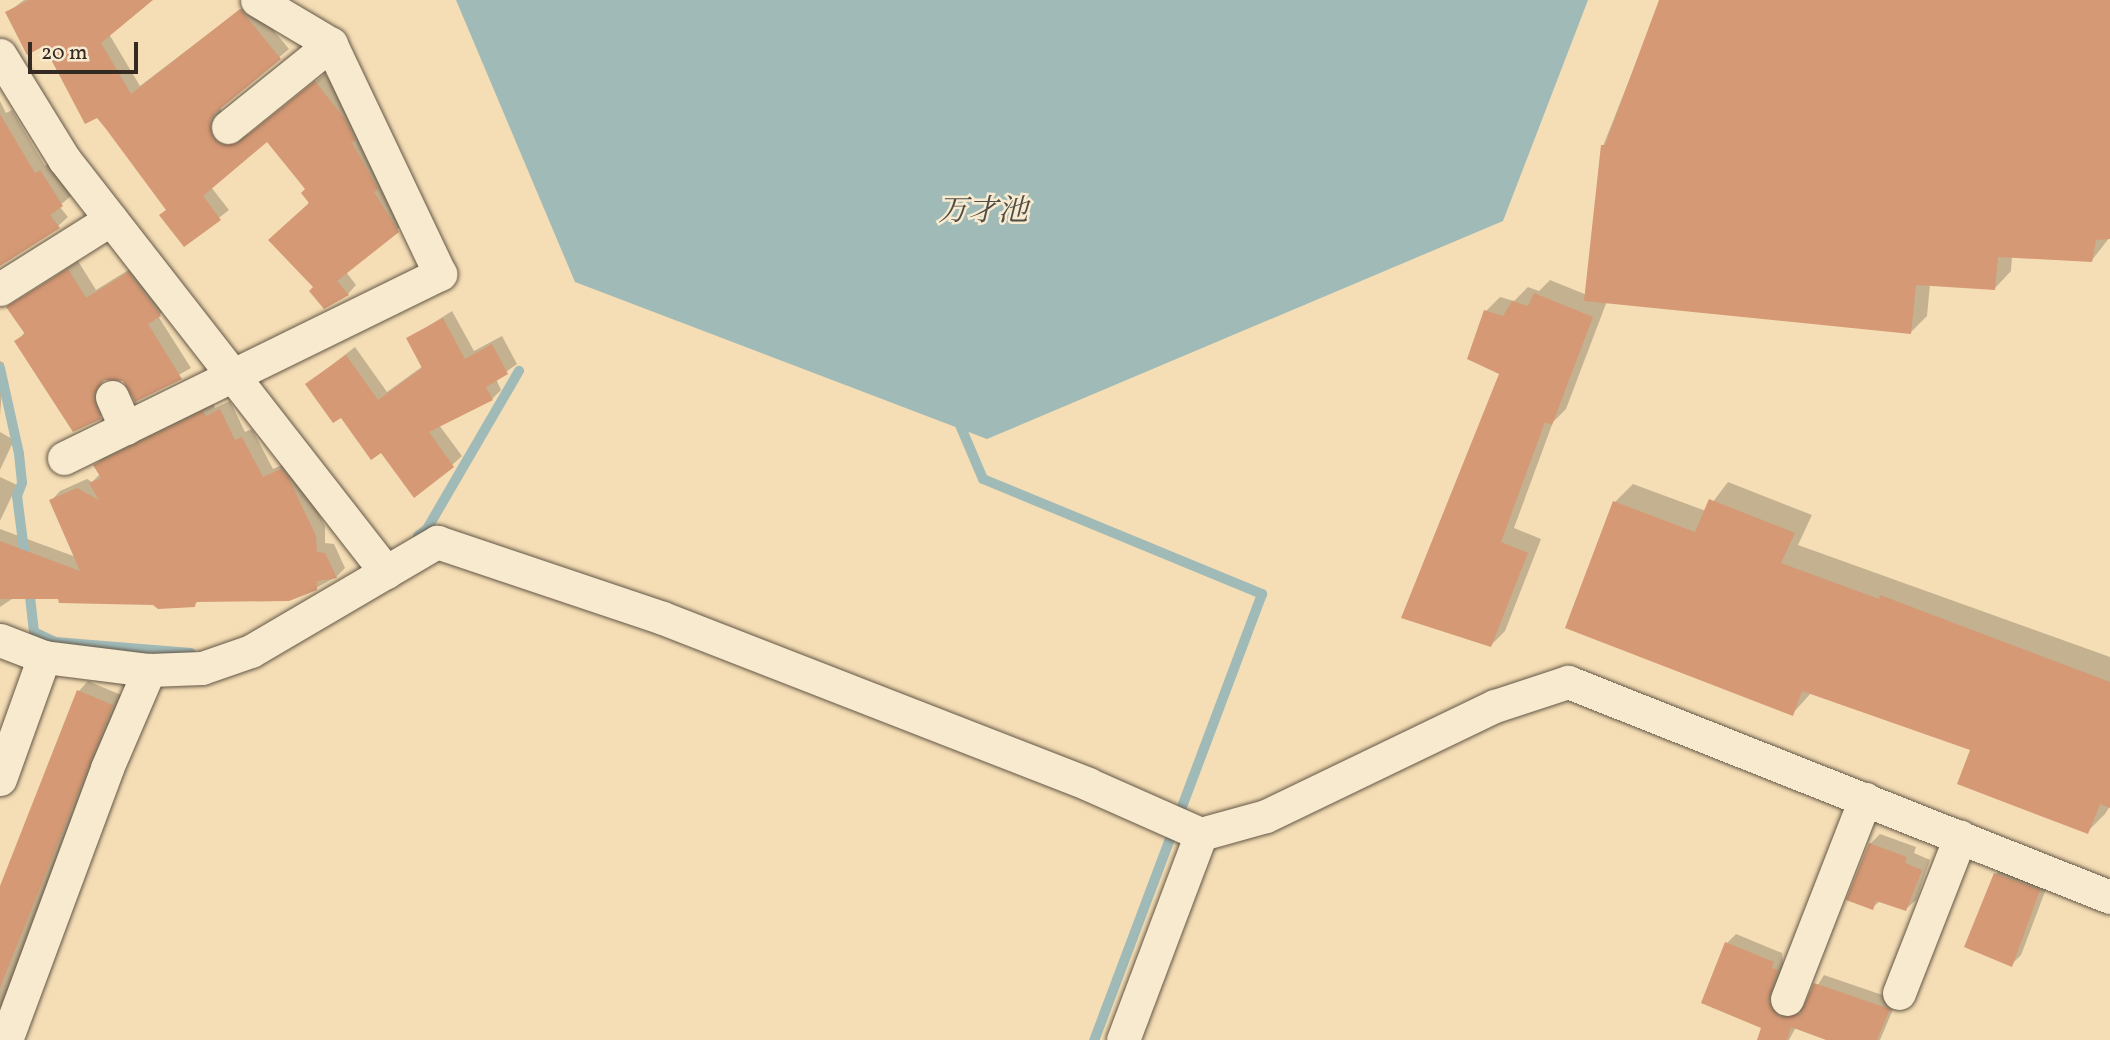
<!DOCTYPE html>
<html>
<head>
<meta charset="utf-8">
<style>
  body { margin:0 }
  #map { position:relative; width:2110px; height:1040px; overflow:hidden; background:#f5deb5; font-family:Vollkorn,"Noto Serif JP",serif }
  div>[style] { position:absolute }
  .water>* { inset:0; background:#a0bab8 }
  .shadow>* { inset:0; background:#0003 }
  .stream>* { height:10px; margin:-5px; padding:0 5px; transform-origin:5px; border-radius:5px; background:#a0bab8 }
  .building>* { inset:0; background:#d59975 }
  .roads { filter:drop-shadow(0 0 2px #645747) drop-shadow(0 0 2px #645747) }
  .minor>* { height:33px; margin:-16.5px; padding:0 16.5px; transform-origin:16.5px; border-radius:16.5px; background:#f8eacf }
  span { translate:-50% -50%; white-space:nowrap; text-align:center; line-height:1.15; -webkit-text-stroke:5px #f8eacf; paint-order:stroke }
  .water-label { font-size:30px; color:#4f4e48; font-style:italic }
  .scale { position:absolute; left:28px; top:42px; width:110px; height:32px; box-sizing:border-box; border:4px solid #342a22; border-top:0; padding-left:9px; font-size:21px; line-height:24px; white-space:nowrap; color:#342a22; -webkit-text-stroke:5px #f8eacf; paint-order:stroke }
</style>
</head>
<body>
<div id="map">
  <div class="water">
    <div style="clip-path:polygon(456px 0,1588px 0,1503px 221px,987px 439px,575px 282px)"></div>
  </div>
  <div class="shadow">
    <div style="clip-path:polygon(24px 0,150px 0,109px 34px,140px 86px,250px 2px,289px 49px,221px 106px,221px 130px,231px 137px,250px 134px,325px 74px,354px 110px,406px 222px,346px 272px,356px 285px,348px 294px,315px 287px,307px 189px,268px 140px,211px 187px,229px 210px,184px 245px,168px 209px,45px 44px,7px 13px)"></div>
    <div style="clip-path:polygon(1661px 0,2110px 0,2110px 237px,2092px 260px,2012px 256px,2011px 271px,1995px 288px,1930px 284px,1927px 316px,1911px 332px,1607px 301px,1566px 409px,1553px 422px,1514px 528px,1541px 539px,1505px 631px,1491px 645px,1501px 373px,1486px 311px,1500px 297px,1514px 301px,1528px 287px,1539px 291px,1550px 280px,1587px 295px,1603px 146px)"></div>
    <div style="clip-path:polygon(0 101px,6px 113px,12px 110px,45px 166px,50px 162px,71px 196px,59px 206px,68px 217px,58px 226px,0 265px)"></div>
    <div style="clip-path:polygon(78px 261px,96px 290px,138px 264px,169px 306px,158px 316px,191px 368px,136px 399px,124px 379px,106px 378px,101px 385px,109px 408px,100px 417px,17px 341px,25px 332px,8px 307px)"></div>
    <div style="clip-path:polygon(452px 311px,474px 351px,502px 336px,517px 364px,496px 379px,501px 390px,492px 399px,439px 425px,462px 456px,452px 465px,381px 450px,307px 384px,355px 347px,387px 392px,423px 366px,408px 339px)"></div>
    <div style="clip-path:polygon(0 361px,4px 363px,0 416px)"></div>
    <div style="clip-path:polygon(230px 401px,245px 432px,252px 429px,273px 469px,291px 461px,296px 468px,325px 526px,325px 543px,334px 544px,345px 568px,336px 577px,316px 588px,199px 600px,194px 605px,15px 597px,0 607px,0 529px,76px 557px,51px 501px,60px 491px,87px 479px,92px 482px,100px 474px,95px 465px,105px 456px,213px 403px,215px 408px)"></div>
    <div style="clip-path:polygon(0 432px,14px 440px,0 470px)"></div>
    <div style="clip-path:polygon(0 477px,17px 485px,0 521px)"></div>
    <div style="clip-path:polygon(1728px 482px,1812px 515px,1798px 545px,2110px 657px,2110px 806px,2105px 814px,2087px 832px,1972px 748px,1812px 692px,1792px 714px,1615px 502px,1633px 484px,1706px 511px)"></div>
    <div style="clip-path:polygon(88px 681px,121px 695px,0 1012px,0 890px,79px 691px)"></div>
    <div style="clip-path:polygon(1880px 834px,1916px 847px,1914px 853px,1930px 860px,1916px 900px,1906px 909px,1880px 901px,1872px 908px,1870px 844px)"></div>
    <div style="clip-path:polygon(2005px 865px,2049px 881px,2021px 955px,2012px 964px,1996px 874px)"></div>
    <div style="clip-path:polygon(1736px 934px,1782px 953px,1789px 1008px,1805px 1006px,1824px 975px,1897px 1000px,1880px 1040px,1831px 1040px,1796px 1027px,1789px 1040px,1771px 1040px,1727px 943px)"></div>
  </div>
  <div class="stream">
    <div style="left:0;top:368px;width:88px;rotate:77.5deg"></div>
    <div style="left:19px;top:454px;width:29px;rotate:84deg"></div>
    <div style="left:22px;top:483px;width:14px;rotate:111deg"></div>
    <div style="left:17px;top:496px;width:70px;rotate:82.6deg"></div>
    <div style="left:957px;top:418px;width:66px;rotate:66.9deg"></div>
    <div style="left:983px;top:479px;width:302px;rotate:22.4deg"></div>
    <div style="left:1262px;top:594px;width:477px;rotate:110.6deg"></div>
    <div style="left:418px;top:536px;width:11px;rotate:-38deg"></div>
    <div style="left:427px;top:529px;width:183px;rotate:-59.8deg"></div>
    <div style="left:29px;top:588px;width:44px;rotate:83.5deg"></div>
    <div style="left:34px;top:632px;width:23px;rotate:25deg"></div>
    <div style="left:55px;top:642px;width:136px;rotate:4.6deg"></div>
  </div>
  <div class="building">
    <div style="clip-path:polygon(29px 0,153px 0,101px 43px,131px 94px,240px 9px,281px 59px,215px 113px,210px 121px,213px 138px,222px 145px,239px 142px,315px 81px,345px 119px,355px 140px,352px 143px,378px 189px,374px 192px,399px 232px,337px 281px,349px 295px,324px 309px,309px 291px,313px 287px,268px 240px,309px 203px,301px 193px,305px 189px,267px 142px,203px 196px,221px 220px,184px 247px,159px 215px,166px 210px,106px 129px,97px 118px,85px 124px,44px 46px,27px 55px,5px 12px)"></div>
    <div style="clip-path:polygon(1659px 0,2110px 0,2110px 239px,2096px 240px,2092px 262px,1998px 257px,1995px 290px,1916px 285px,1911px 334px,1584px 301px,1601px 145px,1605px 145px)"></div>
    <div style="clip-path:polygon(0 114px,35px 173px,40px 170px,63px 206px,50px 215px,60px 228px,0 266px)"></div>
    <div style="clip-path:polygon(68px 269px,86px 298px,128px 272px,161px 316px,148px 324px,182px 379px,135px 402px,123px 381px,103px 380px,93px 396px,101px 419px,73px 432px,14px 341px,25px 334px,6px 307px)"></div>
    <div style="clip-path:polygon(1534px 293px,1593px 317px,1552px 425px,1545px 422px,1501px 542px,1528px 553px,1491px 647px,1401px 618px,1499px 374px,1467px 359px,1484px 310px,1503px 316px,1512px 301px,1528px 306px)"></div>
    <div style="clip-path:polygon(443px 318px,465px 359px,492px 344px,508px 374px,486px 387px,493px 400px,429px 432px,454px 467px,414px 498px,381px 453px,371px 460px,341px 418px,333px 423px,305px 384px,346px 355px,378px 400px,422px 368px,406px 338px)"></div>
    <div style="clip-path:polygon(220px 409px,235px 440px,242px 437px,263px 477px,281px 469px,288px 477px,316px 536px,317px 552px,325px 553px,337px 578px,317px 581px,317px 590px,289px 601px,196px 602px,195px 607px,158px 609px,153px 605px,59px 603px,58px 599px,0 599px,0 541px,80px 571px,49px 500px,77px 488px,99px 500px,89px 483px,101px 478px,93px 465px,203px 411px,206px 416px)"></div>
    <div style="clip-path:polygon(1709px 499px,1795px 533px,1781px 563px,1879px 599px,1880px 595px,2110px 682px,2110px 808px,2100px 804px,2088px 834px,1957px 784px,1970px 750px,1802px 691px,1793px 716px,1565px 628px,1613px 501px,1695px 532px)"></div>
    <div style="clip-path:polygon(77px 690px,113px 705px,0 988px,0 886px)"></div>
    <div style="clip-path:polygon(1869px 843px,1907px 857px,1905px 863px,1922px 870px,1906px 911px,1876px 901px,1873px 910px,1846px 900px)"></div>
    <div style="clip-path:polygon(1994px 873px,2040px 890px,2012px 967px,1964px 947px)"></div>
    <div style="clip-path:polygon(1725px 942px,1774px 962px,1772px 968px,1778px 970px,1768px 1001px,1779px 1017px,1800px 1014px,1814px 983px,1890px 1009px,1877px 1040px,1826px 1040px,1791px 1027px,1787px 1040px,1757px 1040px,1761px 1028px,1701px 1003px)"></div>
  </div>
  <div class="roads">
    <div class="minor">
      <div style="left:0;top:55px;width:122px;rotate:58.4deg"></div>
      <div style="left:64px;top:159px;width:524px;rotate:52.06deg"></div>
      <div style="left:228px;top:127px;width:132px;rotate:-38.9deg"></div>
      <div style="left:0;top:289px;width:131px;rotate:-32.2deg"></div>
      <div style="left:112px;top:397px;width:34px;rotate:66deg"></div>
      <div style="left:64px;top:458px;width:419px;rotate:-26.1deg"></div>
      <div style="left:440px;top:274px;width:255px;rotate:-115.4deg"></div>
      <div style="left:331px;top:44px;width:86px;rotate:-149.3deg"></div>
      <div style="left:0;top:640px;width:47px;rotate:21.1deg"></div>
      <div style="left:44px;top:657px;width:106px;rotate:7.1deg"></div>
      <div style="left:149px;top:670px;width:53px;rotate:-2.2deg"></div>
      <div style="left:202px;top:668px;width:52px;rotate:-19.1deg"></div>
      <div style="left:251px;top:651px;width:216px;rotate:-30.4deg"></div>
      <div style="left:437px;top:542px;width:238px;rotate:18.6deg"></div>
      <div style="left:663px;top:618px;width:456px;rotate:21.3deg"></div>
      <div style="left:1088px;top:784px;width:124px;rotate:23.9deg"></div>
      <div style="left:1201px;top:834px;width:67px;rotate:-15.5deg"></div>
      <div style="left:1266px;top:816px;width:254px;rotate:-25.7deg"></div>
      <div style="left:1495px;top:706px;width:77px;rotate:-18.2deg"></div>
      <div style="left:1568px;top:682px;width:583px;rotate:21.64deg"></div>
      <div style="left:0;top:779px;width:130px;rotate:-70.2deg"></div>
      <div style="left:1899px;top:993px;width:168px;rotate:-68.6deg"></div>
      <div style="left:1787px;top:999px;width:215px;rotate:-68.7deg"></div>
      <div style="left:6px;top:1040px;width:290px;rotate:-69.6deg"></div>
      <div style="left:107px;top:768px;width:107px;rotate:-66.8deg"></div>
      <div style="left:1123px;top:1040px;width:220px;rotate:-69.3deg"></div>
    </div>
  </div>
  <div class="water-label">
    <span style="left:983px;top:212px">万才池</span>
  </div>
  <div class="scale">20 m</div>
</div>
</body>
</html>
